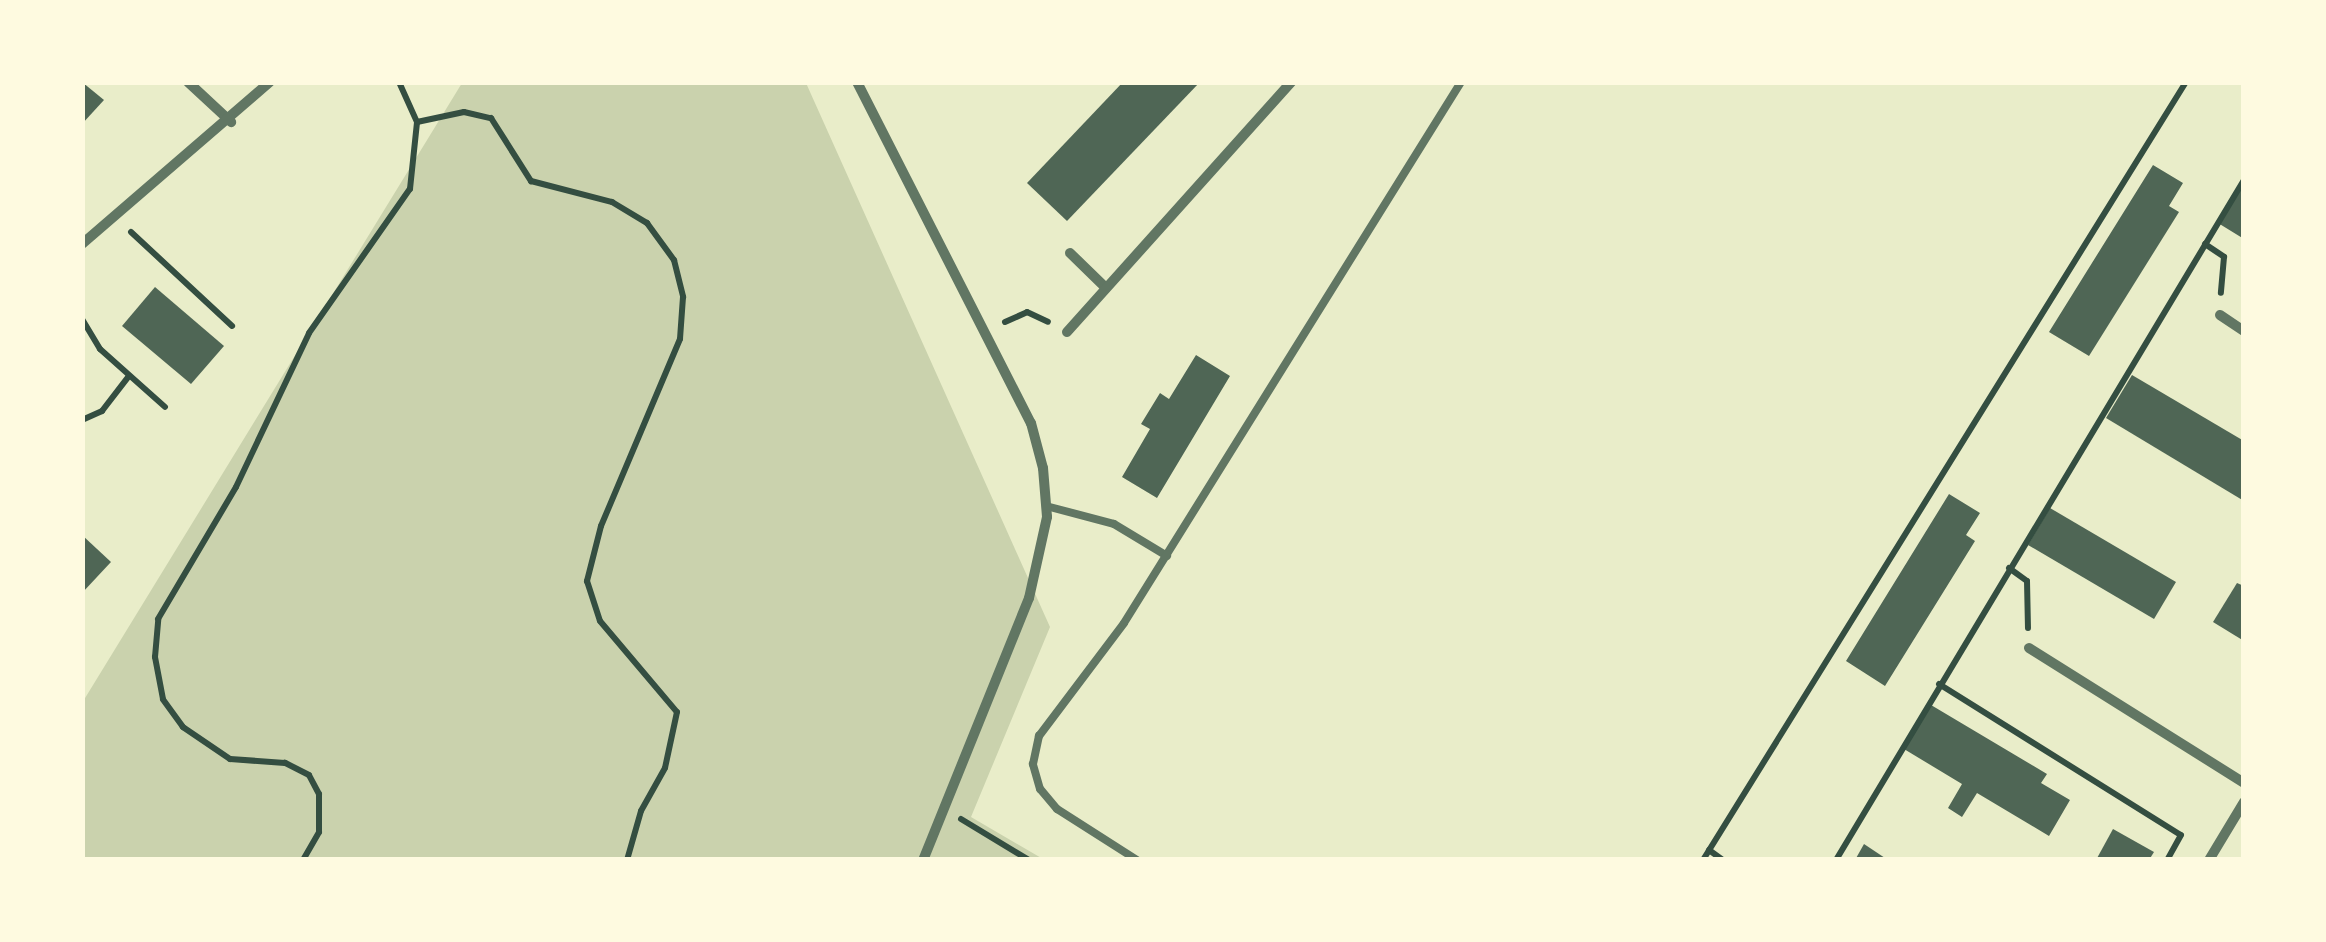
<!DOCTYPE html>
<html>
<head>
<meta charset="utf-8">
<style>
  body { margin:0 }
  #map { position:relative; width:2326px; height:942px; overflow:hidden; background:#e9edc9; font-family:"Roboto Serif",serif }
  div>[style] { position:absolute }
  .green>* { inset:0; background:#cad2ad }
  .building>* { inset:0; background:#4f6655 }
  .path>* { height:6px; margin:-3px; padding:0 3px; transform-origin:3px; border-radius:3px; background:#344e41 }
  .service>* { height:8px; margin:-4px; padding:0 4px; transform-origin:4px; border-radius:4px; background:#617663 }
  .minor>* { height:10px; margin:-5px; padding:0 5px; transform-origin:5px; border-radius:5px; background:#617663 }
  span { translate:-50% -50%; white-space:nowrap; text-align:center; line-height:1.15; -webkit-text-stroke:8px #fefae0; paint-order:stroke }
  .frame { position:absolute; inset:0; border:85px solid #fefae0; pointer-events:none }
</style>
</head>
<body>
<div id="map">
  <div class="green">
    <div style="clip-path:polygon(462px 83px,806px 83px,1050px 627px,971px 817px,1043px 859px,83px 859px,82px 703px)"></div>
  </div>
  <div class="building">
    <div style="clip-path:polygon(82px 82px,104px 100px,82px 124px)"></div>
    <div style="clip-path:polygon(1123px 82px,1200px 82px,1067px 221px,1027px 183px)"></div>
    <div style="clip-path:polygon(2153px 165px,2183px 183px,2169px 206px,2179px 212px,2089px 356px,2049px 332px)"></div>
    <div style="clip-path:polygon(2244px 183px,2244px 239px,2218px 223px)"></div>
    <div style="clip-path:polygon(155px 287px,224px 346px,191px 384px,122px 326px)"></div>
    <div style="clip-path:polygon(1196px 355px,1230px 376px,1157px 498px,1122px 477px,1150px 429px,1141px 424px,1160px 393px,1169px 399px)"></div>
    <div style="clip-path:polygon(2132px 375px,2244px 441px,2244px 501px,2106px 418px)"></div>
    <div style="clip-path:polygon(1949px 494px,1980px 513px,1966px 535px,1975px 541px,1885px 686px,1846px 661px)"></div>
    <div style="clip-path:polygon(2050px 508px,2176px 582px,2154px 619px,2028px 545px)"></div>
    <div style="clip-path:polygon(82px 535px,111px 562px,82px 593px)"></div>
    <div style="clip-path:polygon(2237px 583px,2244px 586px,2244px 641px,2213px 622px)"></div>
    <div style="clip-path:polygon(1931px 705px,2047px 774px,2041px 783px,2070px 800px,2049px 836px,1977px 793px,1962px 817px,1948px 808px,1962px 784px,1904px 749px)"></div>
    <div style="clip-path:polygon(2113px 829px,2154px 852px,2149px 860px,2096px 860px)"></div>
    <div style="clip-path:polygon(1864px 844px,1888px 860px,1855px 860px)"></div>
  </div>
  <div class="path">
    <div style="left:399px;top:82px;width:44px;rotate:65.8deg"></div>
    <div style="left:417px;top:122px;width:48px;rotate:-12deg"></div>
    <div style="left:464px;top:112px;width:28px;rotate:13deg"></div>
    <div style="left:491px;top:118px;width:75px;rotate:57.6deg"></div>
    <div style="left:531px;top:181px;width:84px;rotate:14.5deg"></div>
    <div style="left:612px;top:202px;width:41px;rotate:31deg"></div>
    <div style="left:647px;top:223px;width:46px;rotate:53.9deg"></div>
    <div style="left:674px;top:260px;width:38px;rotate:76deg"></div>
    <div style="left:683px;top:297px;width:42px;rotate:94.1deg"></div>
    <div style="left:680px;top:339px;width:203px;rotate:112.9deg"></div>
    <div style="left:601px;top:526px;width:57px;rotate:104.3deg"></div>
    <div style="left:587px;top:581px;width:42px;rotate:72deg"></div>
    <div style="left:600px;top:621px;width:119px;rotate:49.8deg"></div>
    <div style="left:677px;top:712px;width:57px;rotate:102.1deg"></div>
    <div style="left:665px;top:768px;width:49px;rotate:119.2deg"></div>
    <div style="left:641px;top:811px;width:51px;rotate:105.9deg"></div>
    <div style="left:131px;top:232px;width:138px;rotate:42.9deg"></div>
    <div style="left:2205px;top:244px;width:23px;rotate:34deg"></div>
    <div style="left:2224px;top:257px;width:36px;rotate:95deg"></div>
    <div style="left:82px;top:319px;width:35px;rotate:59deg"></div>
    <div style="left:100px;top:349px;width:87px;rotate:41.7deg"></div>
    <div style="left:1005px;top:322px;width:24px;rotate:-24deg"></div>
    <div style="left:1027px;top:312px;width:23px;rotate:25deg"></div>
    <div style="left:82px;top:420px;width:22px;rotate:-24deg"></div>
    <div style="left:102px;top:411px;width:44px;rotate:-52.4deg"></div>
    <div style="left:2009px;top:568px;width:22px;rotate:36deg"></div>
    <div style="left:2027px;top:581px;width:47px;rotate:88.8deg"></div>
    <div style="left:1939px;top:684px;width:285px;rotate:32deg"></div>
    <div style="left:2181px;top:835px;width:29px;rotate:119deg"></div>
    <div style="left:961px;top:819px;width:79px;rotate:31.1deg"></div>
    <div style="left:1709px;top:850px;width:17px;rotate:36deg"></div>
    <div style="left:303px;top:860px;width:32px;rotate:-60deg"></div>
    <div style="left:319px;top:832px;width:38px;rotate:-90deg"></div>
    <div style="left:319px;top:794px;width:21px;rotate:-118deg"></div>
    <div style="left:309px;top:775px;width:27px;rotate:-153deg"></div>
    <div style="left:285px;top:763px;width:55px;rotate:-175.8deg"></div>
    <div style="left:230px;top:759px;width:57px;rotate:-145.8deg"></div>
    <div style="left:183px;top:727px;width:34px;rotate:-126deg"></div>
    <div style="left:163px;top:699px;width:43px;rotate:-100.8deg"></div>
    <div style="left:155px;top:657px;width:38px;rotate:-85deg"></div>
    <div style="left:158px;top:619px;width:153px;rotate:-59.4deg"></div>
    <div style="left:236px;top:487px;width:170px;rotate:-64.6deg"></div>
    <div style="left:309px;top:333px;width:176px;rotate:-55deg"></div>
    <div style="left:410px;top:189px;width:67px;rotate:-84deg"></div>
    <div style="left:1703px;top:860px;width:916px;rotate:-58.17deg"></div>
    <div style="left:1836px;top:860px;width:793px;rotate:-59.04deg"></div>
  </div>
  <div class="service">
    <div style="left:1046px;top:506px;width:70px;rotate:14.8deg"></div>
    <div style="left:1114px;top:524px;width:62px;rotate:31.1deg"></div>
    <div style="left:1137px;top:860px;width:95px;rotate:-147.5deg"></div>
    <div style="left:1057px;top:809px;width:26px;rotate:-130deg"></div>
    <div style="left:1040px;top:789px;width:26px;rotate:-106deg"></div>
    <div style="left:1033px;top:764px;width:29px;rotate:-78deg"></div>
    <div style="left:1039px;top:736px;width:141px;rotate:-53deg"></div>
    <div style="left:1124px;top:623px;width:637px;rotate:-58.08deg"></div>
  </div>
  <div class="minor">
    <div style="left:188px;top:82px;width:59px;rotate:42.9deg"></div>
    <div style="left:857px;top:82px;width:383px;rotate:63deg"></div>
    <div style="left:1031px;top:423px;width:47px;rotate:75.1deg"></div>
    <div style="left:1043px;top:468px;width:49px;rotate:85.3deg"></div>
    <div style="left:1047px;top:517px;width:83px;rotate:102.5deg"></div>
    <div style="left:1029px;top:598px;width:283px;rotate:112deg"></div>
    <div style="left:82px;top:244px;width:248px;rotate:-40.8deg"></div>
    <div style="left:1070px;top:253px;width:50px;rotate:44.2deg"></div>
    <div style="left:2220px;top:315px;width:29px;rotate:34deg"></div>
    <div style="left:1067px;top:332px;width:336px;rotate:-48.1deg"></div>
    <div style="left:2029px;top:648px;width:254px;rotate:32.1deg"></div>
    <div style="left:2209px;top:860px;width:68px;rotate:-58.9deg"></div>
  </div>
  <div class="frame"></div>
</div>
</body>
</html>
